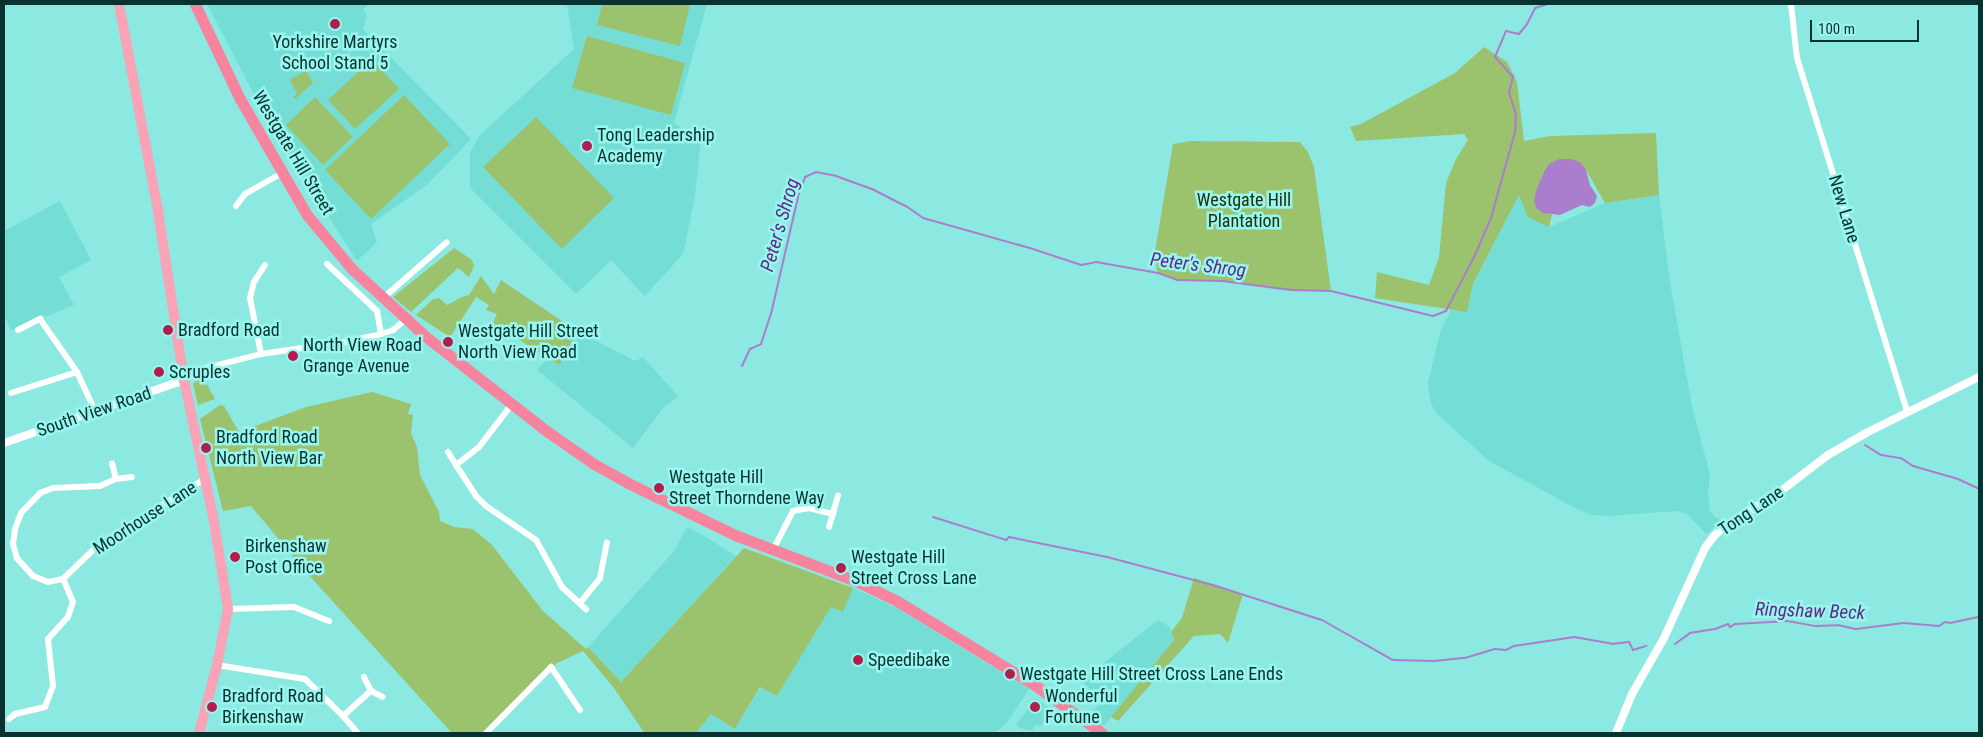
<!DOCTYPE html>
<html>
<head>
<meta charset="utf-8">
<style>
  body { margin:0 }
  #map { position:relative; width:1983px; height:737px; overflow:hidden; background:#8ce9e1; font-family:"Roboto Condensed",sans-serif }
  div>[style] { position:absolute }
  .built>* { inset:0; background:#74ded6 }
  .green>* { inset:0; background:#9bc26d }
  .water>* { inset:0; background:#aa7ecd }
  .stream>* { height:2px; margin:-1px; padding:0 1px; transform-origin:1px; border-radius:1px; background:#aa7ecd }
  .minor>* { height:6px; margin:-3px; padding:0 3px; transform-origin:3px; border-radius:3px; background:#fff }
  .tertiary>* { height:8px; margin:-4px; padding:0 4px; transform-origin:4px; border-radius:4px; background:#fff }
  .primary>* { height:10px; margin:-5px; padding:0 5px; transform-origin:5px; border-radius:5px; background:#f8a3b6 }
  .trunk>* { height:11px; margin:-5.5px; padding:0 5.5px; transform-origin:5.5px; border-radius:5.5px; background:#f6849e }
  .dots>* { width:14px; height:14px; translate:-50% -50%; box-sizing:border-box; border:2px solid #99f6ef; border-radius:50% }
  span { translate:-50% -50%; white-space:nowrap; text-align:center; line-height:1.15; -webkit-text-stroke:5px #99f6ef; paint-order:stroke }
  .poi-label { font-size:18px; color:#083230 }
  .left { translate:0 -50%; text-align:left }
  .street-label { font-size:18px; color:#083230 }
  .park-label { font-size:18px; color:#202f0b }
  .water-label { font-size:19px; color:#612885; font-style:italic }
  .frame { position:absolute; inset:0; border:5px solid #083230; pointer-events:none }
  .scale { position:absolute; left:1810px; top:20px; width:109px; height:22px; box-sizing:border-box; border:2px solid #083230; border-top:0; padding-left:6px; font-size:15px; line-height:18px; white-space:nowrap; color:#083230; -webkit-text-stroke:4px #99f6ef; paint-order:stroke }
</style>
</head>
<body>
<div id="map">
  <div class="built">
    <div style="clip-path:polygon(207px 4px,369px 4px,363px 10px,367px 16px,363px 29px,471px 139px,428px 184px,371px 224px,377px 242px,357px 261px,273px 131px)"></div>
    <div style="clip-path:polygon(567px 4px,707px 4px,674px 123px,701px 139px,695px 196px,683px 254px,645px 296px,611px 260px,576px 294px,470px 188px,470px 152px,481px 134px,574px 49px)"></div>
    <div style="clip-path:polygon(1519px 194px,1528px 216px,1549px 227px,1605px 203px,1659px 195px,1670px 282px,1692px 406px,1710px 475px,1708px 493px,1710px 510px,1715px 517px,1723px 521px,1706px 534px,1688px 515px,1678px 511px,1607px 516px,1591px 515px,1573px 507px,1489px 461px,1436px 413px,1431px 404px,1428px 383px,1440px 333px,1451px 310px,1467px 311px,1473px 285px)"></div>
    <div style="clip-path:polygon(60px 201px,91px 260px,59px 277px,74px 305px,45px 317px,43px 315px,12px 331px,4px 316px,4px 231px)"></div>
    <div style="clip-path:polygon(577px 331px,635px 361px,643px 357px,678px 396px,664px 407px,633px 448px,537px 370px,548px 358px,559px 365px)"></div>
    <div style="clip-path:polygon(687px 527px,701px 534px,736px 556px,621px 682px,588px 647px,675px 550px)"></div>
    <div style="clip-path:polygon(853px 588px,895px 607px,1029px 689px,1007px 723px,995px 733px,696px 733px,711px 714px,735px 729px,761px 687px,777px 696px,831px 607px,843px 611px)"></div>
    <div style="clip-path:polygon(1158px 620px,1169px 626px,1174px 640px,1104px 726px,1091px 715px,1101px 699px,1081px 681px)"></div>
    <div style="clip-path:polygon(1035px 699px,1051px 709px,1041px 727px,1036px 724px,1032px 731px,1019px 728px,1016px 725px)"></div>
  </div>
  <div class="green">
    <div style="clip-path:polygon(602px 4px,690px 4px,680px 46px,597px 25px)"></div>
    <div style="clip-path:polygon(587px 36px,685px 63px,671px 115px,572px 88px)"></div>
    <div style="clip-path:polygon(1484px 47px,1507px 62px,1517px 82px,1524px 141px,1550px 136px,1656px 133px,1659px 195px,1605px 203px,1586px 170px,1544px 172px,1534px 201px,1536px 208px,1552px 215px,1549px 227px,1528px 217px,1519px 195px,1473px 284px,1467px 312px,1375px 298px,1377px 272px,1429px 285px,1439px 257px,1446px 183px,1456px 159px,1468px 140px,1464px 134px,1356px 141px,1350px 127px,1361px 124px,1455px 73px)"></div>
    <div style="clip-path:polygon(372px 59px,399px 89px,355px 129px,328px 100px)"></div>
    <div style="clip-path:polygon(306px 71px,313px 83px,295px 99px,293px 97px,297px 94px,290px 79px)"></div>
    <div style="clip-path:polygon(404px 95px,450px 144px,371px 219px,325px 170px)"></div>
    <div style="clip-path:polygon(315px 97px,353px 137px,323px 165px,286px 125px)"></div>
    <div style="clip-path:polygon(536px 117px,614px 198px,562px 249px,483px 167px)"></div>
    <div style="clip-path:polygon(1191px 141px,1300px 142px,1308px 152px,1314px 167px,1331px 291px,1291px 290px,1222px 281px,1177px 280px,1158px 273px,1154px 257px,1173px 144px)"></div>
    <div style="clip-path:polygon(454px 248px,472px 260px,474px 266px,469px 277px,458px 268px,411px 312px,393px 297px)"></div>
    <div style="clip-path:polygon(481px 276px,494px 294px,501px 280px,577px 331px,559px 365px,493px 323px,497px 314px,486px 310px,489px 305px,476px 297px,450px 337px,416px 315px,433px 299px,439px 298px,447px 305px,462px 297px,469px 295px)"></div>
    <div style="clip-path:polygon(202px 376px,215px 399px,198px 405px,193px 384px)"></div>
    <div style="clip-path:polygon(372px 392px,411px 404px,408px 414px,413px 415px,411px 433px,417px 447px,420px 475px,439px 512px,440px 521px,454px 527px,473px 529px,492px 545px,543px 611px,586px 649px,588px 647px,621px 682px,744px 548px,853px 588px,843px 612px,831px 607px,777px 696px,760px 687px,735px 729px,711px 714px,696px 733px,642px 733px,643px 731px,614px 688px,583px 651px,557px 663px,490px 733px,452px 733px,306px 572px,251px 506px,223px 511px,200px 419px,220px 405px,224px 406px,239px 432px,306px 407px)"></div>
    <div style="clip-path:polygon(1194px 578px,1243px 594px,1228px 643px,1220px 634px,1194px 636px,1118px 721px,1111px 717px,1174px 640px,1171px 632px,1182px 618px)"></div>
  </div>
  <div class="water">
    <div style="clip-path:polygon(1559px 159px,1571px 159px,1580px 162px,1586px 170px,1590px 185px,1597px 196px,1595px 203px,1590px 207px,1582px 205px,1560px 215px,1543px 213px,1536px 208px,1534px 201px,1536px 191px,1544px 172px,1549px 164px)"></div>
  </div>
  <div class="stream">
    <div style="left:742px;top:366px;width:19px;rotate:-65deg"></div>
    <div style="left:750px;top:349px;width:12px;rotate:-24deg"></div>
    <div style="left:761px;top:344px;width:32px;rotate:-72deg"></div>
    <div style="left:771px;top:314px;width:124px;rotate:-77deg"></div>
    <div style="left:799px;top:193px;width:17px;rotate:-69deg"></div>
    <div style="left:805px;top:177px;width:12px;rotate:-24deg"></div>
    <div style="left:816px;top:172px;width:20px;rotate:11deg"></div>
    <div style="left:836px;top:176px;width:38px;rotate:20deg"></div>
    <div style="left:872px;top:189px;width:38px;rotate:27deg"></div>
    <div style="left:906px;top:206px;width:21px;rotate:35deg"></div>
    <div style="left:923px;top:218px;width:111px;rotate:15.7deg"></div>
    <div style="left:1030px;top:248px;width:54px;rotate:18.4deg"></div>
    <div style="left:1081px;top:265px;width:15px;rotate:-11deg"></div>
    <div style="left:1096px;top:262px;width:63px;rotate:10.1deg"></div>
    <div style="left:1158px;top:273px;width:20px;rotate:20deg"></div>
    <div style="left:1177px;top:280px;width:45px;rotate:1.3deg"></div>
    <div style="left:1222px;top:281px;width:70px;rotate:7.4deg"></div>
    <div style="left:1291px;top:290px;width:40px;rotate:1.4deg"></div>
    <div style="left:1331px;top:291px;width:105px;rotate:13.8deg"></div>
    <div style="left:1433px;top:316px;width:14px;rotate:-21deg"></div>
    <div style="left:1446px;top:311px;width:63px;rotate:-62.6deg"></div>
    <div style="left:1475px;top:255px;width:40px;rotate:-66.6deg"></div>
    <div style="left:1491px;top:218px;width:89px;rotate:-74.4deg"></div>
    <div style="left:1515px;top:132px;width:18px;rotate:-87deg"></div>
    <div style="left:1516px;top:114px;width:23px;rotate:-108deg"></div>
    <div style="left:1509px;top:92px;width:16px;rotate:-75deg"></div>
    <div style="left:1513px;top:77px;width:27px;rotate:-132deg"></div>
    <div style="left:1495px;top:57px;width:28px;rotate:-67deg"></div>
    <div style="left:1506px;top:31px;width:13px;rotate:13deg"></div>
    <div style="left:1519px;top:34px;width:13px;rotate:-51deg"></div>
    <div style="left:1527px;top:24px;width:18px;rotate:-63deg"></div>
    <div style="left:1535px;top:8px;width:14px;rotate:-17deg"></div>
    <div style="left:1865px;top:445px;width:19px;rotate:32deg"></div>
    <div style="left:1881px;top:455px;width:20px;rotate:9deg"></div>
    <div style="left:1901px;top:458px;width:14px;rotate:34deg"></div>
    <div style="left:1913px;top:466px;width:47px;rotate:16.1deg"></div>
    <div style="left:1958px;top:479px;width:23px;rotate:25deg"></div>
    <div style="left:933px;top:517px;width:77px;rotate:17.5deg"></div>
    <div style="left:1006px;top:540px;width:4px;rotate:-45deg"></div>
    <div style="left:1009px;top:537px;width:100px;rotate:11.5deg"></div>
    <div style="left:1107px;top:557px;width:113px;rotate:14.9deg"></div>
    <div style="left:1216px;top:586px;width:111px;rotate:17.8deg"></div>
    <div style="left:1322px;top:620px;width:81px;rotate:29.4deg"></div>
    <div style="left:1393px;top:660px;width:41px;rotate:1.4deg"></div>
    <div style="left:1434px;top:661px;width:31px;rotate:-6deg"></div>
    <div style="left:1465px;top:658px;width:31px;rotate:-17deg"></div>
    <div style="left:1495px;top:649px;width:11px;rotate:5deg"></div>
    <div style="left:1506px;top:650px;width:9px;rotate:-27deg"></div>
    <div style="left:1514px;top:646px;width:61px;rotate:-8.5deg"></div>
    <div style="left:1574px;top:637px;width:39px;rotate:10deg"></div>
    <div style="left:1612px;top:644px;width:17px;rotate:-7deg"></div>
    <div style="left:1629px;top:642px;width:9px;rotate:63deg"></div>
    <div style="left:1633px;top:650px;width:14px;rotate:-17deg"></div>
    <div style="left:1675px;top:644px;width:19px;rotate:-36deg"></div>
    <div style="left:1690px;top:633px;width:25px;rotate:-9deg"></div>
    <div style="left:1715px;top:629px;width:14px;rotate:-21deg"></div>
    <div style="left:1728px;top:624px;width:4px;rotate:56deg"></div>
    <div style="left:1730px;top:627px;width:6px;rotate:-31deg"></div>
    <div style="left:1735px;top:624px;width:52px;rotate:-3.3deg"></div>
    <div style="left:1787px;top:621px;width:28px;rotate:10deg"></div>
    <div style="left:1815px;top:626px;width:23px;rotate:-2deg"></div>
    <div style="left:1838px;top:625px;width:18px;rotate:13deg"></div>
    <div style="left:1856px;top:629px;width:48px;rotate:-7.1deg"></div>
    <div style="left:1904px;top:623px;width:35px;rotate:5deg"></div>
    <div style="left:1939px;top:626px;width:7px;rotate:-34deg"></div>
    <div style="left:1945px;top:622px;width:5px;rotate:11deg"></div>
    <div style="left:1950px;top:623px;width:30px;rotate:-12deg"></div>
  </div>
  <div class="minor">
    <div style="left:1791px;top:4px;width:54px;rotate:83.7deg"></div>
    <div style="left:1797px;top:58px;width:371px;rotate:72.7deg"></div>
    <div style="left:236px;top:206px;width:15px;rotate:-53deg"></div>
    <div style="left:245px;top:194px;width:43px;rotate:-29.6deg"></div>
    <div style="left:327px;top:264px;width:69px;rotate:43.2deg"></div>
    <div style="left:377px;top:311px;width:23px;rotate:80deg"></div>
    <div style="left:382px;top:299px;width:86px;rotate:-41.2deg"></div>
    <div style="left:18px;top:330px;width:25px;rotate:-27deg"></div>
    <div style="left:40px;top:319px;width:65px;rotate:55.1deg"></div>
    <div style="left:77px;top:372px;width:43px;rotate:65.2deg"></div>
    <div style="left:261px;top:354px;width:57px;rotate:-101.1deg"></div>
    <div style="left:250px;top:298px;width:16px;rotate:-76deg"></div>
    <div style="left:254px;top:282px;width:20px;rotate:-57deg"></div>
    <div style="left:183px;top:374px;width:81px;rotate:-14.4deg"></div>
    <div style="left:261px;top:354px;width:84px;rotate:-8.2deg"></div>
    <div style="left:344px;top:342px;width:38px;rotate:-12deg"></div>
    <div style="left:381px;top:334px;width:13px;rotate:-18deg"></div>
    <div style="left:393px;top:330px;width:17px;rotate:-40deg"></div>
    <div style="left:11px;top:393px;width:69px;rotate:-17.7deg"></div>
    <div style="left:512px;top:404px;width:54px;rotate:127.5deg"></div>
    <div style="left:479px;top:447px;width:29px;rotate:142deg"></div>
    <div style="left:456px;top:465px;width:37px;rotate:57deg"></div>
    <div style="left:476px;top:496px;width:14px;rotate:45deg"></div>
    <div style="left:486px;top:506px;width:60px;rotate:34.2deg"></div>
    <div style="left:536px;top:540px;width:54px;rotate:61deg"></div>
    <div style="left:562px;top:587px;width:33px;rotate:43deg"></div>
    <div style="left:448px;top:452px;width:15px;rotate:58deg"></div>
    <div style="left:116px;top:479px;width:16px;rotate:-7deg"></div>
    <div style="left:829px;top:527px;width:33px;rotate:-74deg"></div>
    <div style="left:773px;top:550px;width:44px;rotate:-62.9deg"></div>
    <div style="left:793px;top:511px;width:16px;rotate:-11deg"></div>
    <div style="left:809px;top:508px;width:25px;rotate:14deg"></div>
    <div style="left:63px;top:579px;width:15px;rotate:169deg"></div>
    <div style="left:48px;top:582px;width:16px;rotate:-158deg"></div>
    <div style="left:33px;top:576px;width:24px;rotate:-132deg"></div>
    <div style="left:17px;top:558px;width:15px;rotate:-106deg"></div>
    <div style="left:13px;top:544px;width:15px;rotate:-82deg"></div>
    <div style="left:15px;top:529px;width:17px;rotate:-69deg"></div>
    <div style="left:21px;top:513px;width:28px;rotate:-46deg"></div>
    <div style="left:40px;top:493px;width:14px;rotate:-21deg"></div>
    <div style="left:53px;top:488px;width:47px;rotate:-2.4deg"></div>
    <div style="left:100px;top:486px;width:17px;rotate:-24deg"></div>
    <div style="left:116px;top:479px;width:16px;rotate:-104deg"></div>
    <div style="left:580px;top:603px;width:32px;rotate:-51deg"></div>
    <div style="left:600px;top:578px;width:36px;rotate:-79deg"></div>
    <div style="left:228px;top:609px;width:66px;rotate:-1.7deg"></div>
    <div style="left:294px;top:607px;width:38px;rotate:22deg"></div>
    <div style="left:217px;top:665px;width:89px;rotate:9deg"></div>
    <div style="left:305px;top:679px;width:53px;rotate:44.2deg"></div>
    <div style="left:343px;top:716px;width:23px;rotate:49deg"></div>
    <div style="left:371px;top:691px;width:13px;rotate:27deg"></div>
    <div style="left:343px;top:716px;width:38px;rotate:-42deg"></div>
    <div style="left:371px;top:691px;width:16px;rotate:-117deg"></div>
    <div style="left:9px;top:719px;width:8px;rotate:-40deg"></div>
    <div style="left:15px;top:714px;width:31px;rotate:-13deg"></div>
    <div style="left:45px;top:707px;width:22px;rotate:-69deg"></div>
    <div style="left:53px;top:686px;width:47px;rotate:-96.1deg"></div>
    <div style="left:48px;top:639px;width:30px;rotate:-48deg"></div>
    <div style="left:68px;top:617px;width:16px;rotate:-72deg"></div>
    <div style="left:73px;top:602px;width:25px;rotate:-113deg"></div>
    <div style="left:63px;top:579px;width:42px;rotate:-44deg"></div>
    <div style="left:93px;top:550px;width:38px;rotate:-35deg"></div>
    <div style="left:124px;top:528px;width:95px;rotate:-31.2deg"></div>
    <div style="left:486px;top:733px;width:93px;rotate:-45.4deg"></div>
    <div style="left:551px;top:667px;width:52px;rotate:56deg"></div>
  </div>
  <div class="tertiary">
    <div style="left:4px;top:443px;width:191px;rotate:-19.3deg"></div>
    <div style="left:1616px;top:733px;width:42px;rotate:-67.7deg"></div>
    <div style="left:1632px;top:694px;width:64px;rotate:-60.3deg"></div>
    <div style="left:1664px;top:638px;width:99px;rotate:-65.5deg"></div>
    <div style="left:1705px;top:548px;width:15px;rotate:-53deg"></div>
    <div style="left:1714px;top:536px;width:16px;rotate:-43deg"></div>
    <div style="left:1726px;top:525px;width:60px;rotate:-31.3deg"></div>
    <div style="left:1777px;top:494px;width:64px;rotate:-37.4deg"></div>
    <div style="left:1828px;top:455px;width:44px;rotate:-30.1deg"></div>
    <div style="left:1866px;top:433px;width:126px;rotate:-26.4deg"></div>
  </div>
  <div class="primary">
    <div style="left:119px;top:4px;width:211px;rotate:79.3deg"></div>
    <div style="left:158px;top:211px;width:171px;rotate:81.3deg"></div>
    <div style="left:184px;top:380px;width:139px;rotate:78deg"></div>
    <div style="left:213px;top:516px;width:94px;rotate:80.8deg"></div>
    <div style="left:228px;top:609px;width:57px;rotate:101.1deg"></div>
    <div style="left:217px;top:665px;width:70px;rotate:104.8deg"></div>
  </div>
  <div class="trunk">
    <div style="left:195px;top:4px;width:105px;rotate:64.7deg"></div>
    <div style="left:240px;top:99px;width:134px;rotate:60deg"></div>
    <div style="left:307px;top:215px;width:70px;rotate:50.2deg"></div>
    <div style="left:352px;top:269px;width:99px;rotate:42.5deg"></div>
    <div style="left:425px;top:336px;width:156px;rotate:38deg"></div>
    <div style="left:548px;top:432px;width:56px;rotate:34.8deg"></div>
    <div style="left:594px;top:464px;width:39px;rotate:29deg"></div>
    <div style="left:628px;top:483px;width:119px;rotate:25.9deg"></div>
    <div style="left:735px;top:535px;width:129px;rotate:20.8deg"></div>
    <div style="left:856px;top:581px;width:46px;rotate:26deg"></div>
    <div style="left:897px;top:601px;width:163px;rotate:31.4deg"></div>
    <div style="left:1036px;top:686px;width:81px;rotate:35.5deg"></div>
  </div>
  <div class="dots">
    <div style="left:335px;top:24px;background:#af1e4d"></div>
    <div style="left:587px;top:146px;background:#af1e4d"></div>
    <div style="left:168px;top:330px;background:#af1e4d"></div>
    <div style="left:448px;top:342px;background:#af1e4d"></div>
    <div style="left:293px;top:356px;background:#af1e4d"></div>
    <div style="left:159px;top:372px;background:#af1e4d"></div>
    <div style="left:206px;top:448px;background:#af1e4d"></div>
    <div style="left:659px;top:488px;background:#af1e4d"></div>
    <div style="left:235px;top:557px;background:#af1e4d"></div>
    <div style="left:841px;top:568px;background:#af1e4d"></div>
    <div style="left:858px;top:660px;background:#af1e4d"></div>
    <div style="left:1010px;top:674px;background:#af1e4d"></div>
    <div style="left:212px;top:707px;background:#af1e4d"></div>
    <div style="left:1035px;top:707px;background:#af1e4d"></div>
  </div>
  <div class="poi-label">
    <span style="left:335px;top:53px">Yorkshire Martyrs<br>School Stand 5</span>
    <span class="left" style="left:597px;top:146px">Tong Leadership<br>Academy</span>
    <span class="left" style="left:178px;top:330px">Bradford Road</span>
    <span class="left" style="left:458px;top:342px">Westgate Hill Street<br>North View Road</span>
    <span class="left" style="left:303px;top:356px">North View Road<br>Grange Avenue</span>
    <span class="left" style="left:169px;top:372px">Scruples</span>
    <span class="left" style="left:216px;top:448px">Bradford Road<br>North View Bar</span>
    <span class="left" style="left:669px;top:488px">Westgate Hill<br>Street Thorndene Way</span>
    <span class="left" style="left:245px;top:557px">Birkenshaw<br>Post Office</span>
    <span class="left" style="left:851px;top:568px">Westgate Hill<br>Street Cross Lane</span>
    <span class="left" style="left:868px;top:660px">Speedibake</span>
    <span class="left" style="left:1020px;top:674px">Westgate Hill Street Cross Lane Ends</span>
    <span class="left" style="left:222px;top:707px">Bradford Road<br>Birkenshaw</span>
    <span class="left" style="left:1045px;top:707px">Wonderful<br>Fortune</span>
  </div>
  <div class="street-label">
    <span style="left:293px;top:153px;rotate:59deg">Westgate Hill Street</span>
    <span style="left:1844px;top:209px;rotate:73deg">New Lane</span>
    <span style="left:94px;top:412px;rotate:-19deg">South View Road</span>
    <span style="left:1751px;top:511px;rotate:-34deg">Tong Lane</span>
    <span style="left:145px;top:518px;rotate:-33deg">Moorhouse Lane</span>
  </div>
  <div class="park-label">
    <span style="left:1244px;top:211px">Westgate Hill<br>Plantation</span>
  </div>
  <div class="water-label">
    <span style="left:780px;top:225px;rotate:-74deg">Peter's Shrog</span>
    <span style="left:1198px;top:265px;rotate:7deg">Peter's Shrog</span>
    <span style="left:1810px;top:611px;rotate:2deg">Ringshaw Beck</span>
  </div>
  <div class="frame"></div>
  <div class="scale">100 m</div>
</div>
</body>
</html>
